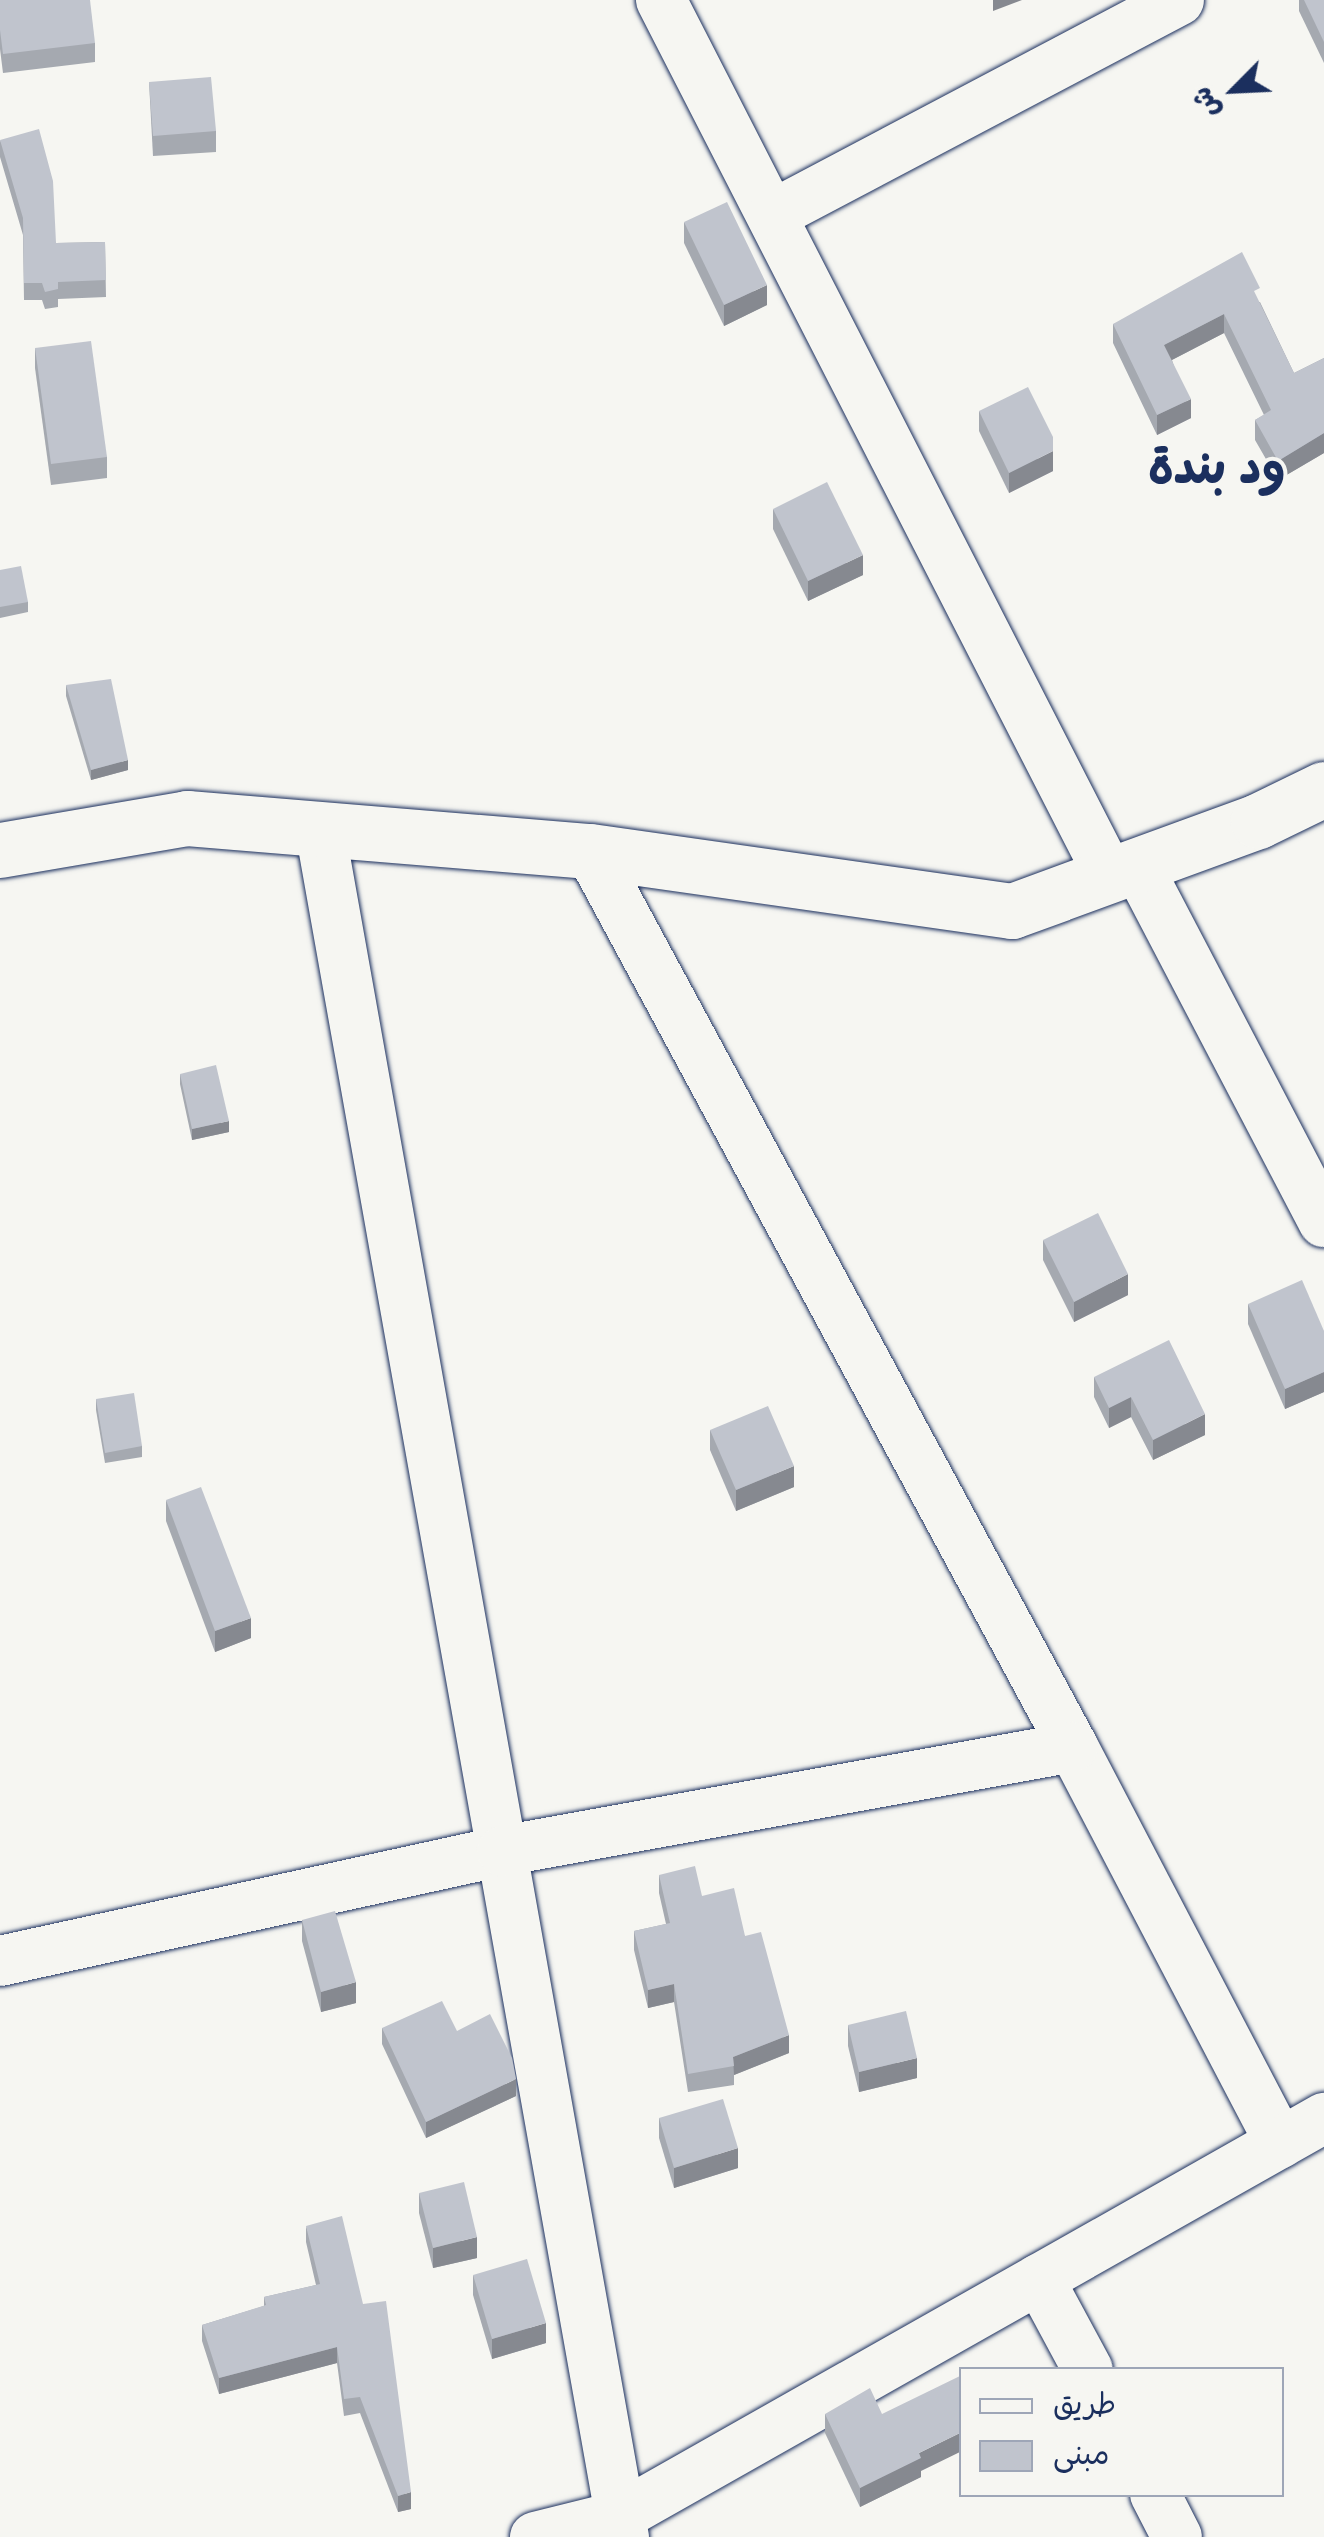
<!DOCTYPE html>
<html>
<head>
<meta charset="utf-8">
<style>
  body { margin:0 }
  #map { position:relative; width:1324px; height:2537px; overflow:hidden; background:#f6f6f2; font-family:"Balsamiq Sans","Playpen Sans Arabic",sans-serif }
  div>[style] { position:absolute }
  .roads { filter:drop-shadow(0 0 2px #1b2f5e) drop-shadow(0 0 2px #1b2f5e) }
  .minor>* { height:50px; margin:-25px; padding:0 25px; transform-origin:25px; border-radius:25px; background:#f6f6f2 }
  .tertiary>* { height:55px; margin:-27.5px; padding:0 27.5px; transform-origin:27.5px; border-radius:27.5px; background:#f6f6f2 }
  .wall>* { inset:0; background:#a5a9b0 }
  .shaded-wall>* { inset:0; background:#868990 }
  .building>* { inset:0; background:#c0c4cd }
  span { translate:-50% -50%; white-space:nowrap; text-align:center; line-height:1.15; -webkit-text-stroke:8px #f6f6f2; paint-order:stroke }
  .town-label { font-size:48px; color:#1b2f5e; font-weight:700 }
  .legend { position:absolute; left:959px; top:2367px; width:325px; height:130px; box-sizing:border-box; background:#f6f6f2; border:2px solid #9ea6b7; margin:0; padding:12px 18px; list-style:none; font-size:30px; color:#1b2f5e }
  .legend li { display:flex; align-items:center; gap:20px; height:50px }
  .legend b { width:50px; border:2px solid #9ea6b7 }
  .north { position:absolute; left:1184px; top:40px; width:100px; height:100px; -webkit-text-stroke:8px #f6f6f2; paint-order:stroke; rotate:246deg; font-size:28px; font-weight:700; line-height:40px; text-align:center; color:#1b2f5e }
  .north::after { content:''; display:block; margin:auto; width:35px; height:45px; background:#1b2f5e; clip-path:polygon(50% 0,100% 100%,50% 72%,0 100%) }
</style>
</head>
<body>
<div id="map">
  <div class="roads">
    <div class="minor">
      <div style="left:661px;top:0;width:983px;rotate:62.89deg"></div>
      <div style="left:772px;top:215px;width:460px;rotate:-27.8deg"></div>
      <div style="left:320px;top:829px;width:1735px;rotate:79.91deg"></div>
      <div style="left:590px;top:851px;width:1018px;rotate:61.67deg"></div>
      <div style="left:1073px;top:1747px;width:447px;rotate:62.4deg"></div>
      <div style="left:1137px;top:865px;width:403px;rotate:62.4deg"></div>
      <div style="left:0;top:1961px;width:514px;rotate:-12.36deg"></div>
      <div style="left:502px;top:1851px;width:580px;rotate:-10.32deg"></div>
      <div style="left:1039px;top:2279px;width:103px;rotate:61.7deg"></div>
      <div style="left:1155px;top:2494px;width:48px;rotate:62.9deg"></div>
      <div style="left:535px;top:2537px;width:88px;rotate:-13.9deg"></div>
      <div style="left:620px;top:2516px;width:809px;rotate:-29.48deg"></div>
    </div>
    <div class="tertiary">
      <div style="left:0;top:850px;width:190px;rotate:-9.7deg"></div>
      <div style="left:187px;top:818px;width:404px;rotate:4.7deg"></div>
      <div style="left:590px;top:851px;width:426px;rotate:8.1deg"></div>
      <div style="left:1012px;top:911px;width:262px;rotate:-20.1deg"></div>
      <div style="left:1258px;top:821px;width:73px;rotate:-25.9deg"></div>
    </div>
  </div>
  <div class="wall">
    <div style="clip-path:polygon(0 0,95px 43px,95px 62px,3px 73px,0 49px)"></div>
    <div style="clip-path:polygon(1299px 0,1324px 0,1324px 63px,1299px 11px)"></div>
    <div style="clip-path:polygon(149px 82px,216px 131px,216px 152px,153px 156px)"></div>
    <div style="clip-path:polygon(0 140px,56px 243px,105px 242px,106px 297px,58px 299px,58px 307px,45px 309px,42px 300px,24px 300px,23px 235px,0 157px)"></div>
    <div style="clip-path:polygon(684px 222px,767px 305px,724px 326px,684px 243px)"></div>
    <div style="clip-path:polygon(1260px 302px,1294px 373px,1324px 358px,1324px 453px,1278px 480px,1255px 440px,1255px 420px,1264px 415px,1224px 333px,1172px 360px,1191px 418px,1157px 435px,1113px 343px,1113px 324px)"></div>
    <div style="clip-path:polygon(35px 348px,107px 457px,107px 478px,51px 485px,35px 368px)"></div>
    <div style="clip-path:polygon(979px 411px,1053px 471px,1009px 493px,979px 431px)"></div>
    <div style="clip-path:polygon(773px 509px,863px 575px,808px 601px,773px 529px)"></div>
    <div style="clip-path:polygon(0 570px,28px 602px,28px 612px,0 618px)"></div>
    <div style="clip-path:polygon(66px 685px,128px 770px,91px 780px,66px 696px)"></div>
    <div style="clip-path:polygon(180px 1074px,229px 1132px,192px 1140px,180px 1084px)"></div>
    <div style="clip-path:polygon(1043px 1240px,1128px 1295px,1074px 1322px,1043px 1260px)"></div>
    <div style="clip-path:polygon(1248px 1304px,1324px 1331px,1324px 1392px,1285px 1409px,1248px 1324px)"></div>
    <div style="clip-path:polygon(1094px 1377px,1205px 1435px,1153px 1460px,1131px 1417px,1109px 1428px,1094px 1397px)"></div>
    <div style="clip-path:polygon(96px 1399px,142px 1446px,142px 1457px,105px 1463px,96px 1410px)"></div>
    <div style="clip-path:polygon(710px 1430px,794px 1487px,736px 1511px,710px 1450px)"></div>
    <div style="clip-path:polygon(166px 1500px,251px 1638px,215px 1652px,166px 1521px)"></div>
    <div style="clip-path:polygon(659px 1875px,702px 1896px,745px 1936px,789px 2053px,734px 2075px,734px 2085px,688px 2092px,674px 2002px,648px 2008px,634px 1950px,634px 1931px,666px 1924px,659px 1893px)"></div>
    <div style="clip-path:polygon(302px 1920px,356px 2003px,321px 2012px,302px 1941px)"></div>
    <div style="clip-path:polygon(848px 2025px,917px 2078px,859px 2092px,848px 2046px)"></div>
    <div style="clip-path:polygon(382px 2028px,457px 2031px,516px 2096px,426px 2138px,382px 2044px)"></div>
    <div style="clip-path:polygon(659px 2118px,738px 2168px,674px 2188px,659px 2138px)"></div>
    <div style="clip-path:polygon(419px 2193px,477px 2258px,433px 2268px,419px 2213px)"></div>
    <div style="clip-path:polygon(306px 2226px,411px 2509px,398px 2512px,360px 2413px,344px 2416px,337px 2363px,219px 2394px,202px 2341px,202px 2325px,264px 2306px,264px 2297px,316px 2285px,306px 2242px)"></div>
    <div style="clip-path:polygon(473px 2275px,546px 2343px,492px 2359px,473px 2295px)"></div>
    <div style="clip-path:polygon(825px 2414px,882px 2414px,921px 2471px,921px 2477px,860px 2507px,825px 2433px)"></div>
  </div>
  <div class="shaded-wall">
    <div style="clip-path:polygon(993px 0,1022px 0,993px 11px)"></div>
    <div style="clip-path:polygon(767px 285px,767px 305px,724px 326px,724px 305px)"></div>
    <div style="clip-path:polygon(1224px 314px,1224px 333px,1164px 364px,1164px 345px)"></div>
    <div style="clip-path:polygon(1191px 399px,1191px 418px,1157px 435px,1157px 415px)"></div>
    <div style="clip-path:polygon(1324px 433px,1324px 453px,1278px 480px,1278px 461px)"></div>
    <div style="clip-path:polygon(1053px 451px,1053px 471px,1009px 493px,1009px 473px)"></div>
    <div style="clip-path:polygon(863px 555px,863px 575px,808px 601px,808px 581px)"></div>
    <div style="clip-path:polygon(128px 760px,128px 770px,91px 780px,91px 770px)"></div>
    <div style="clip-path:polygon(229px 1121px,229px 1132px,192px 1140px,192px 1129px)"></div>
    <div style="clip-path:polygon(1128px 1274px,1128px 1295px,1074px 1322px,1074px 1302px)"></div>
    <div style="clip-path:polygon(1324px 1372px,1324px 1392px,1285px 1409px,1285px 1389px)"></div>
    <div style="clip-path:polygon(1131px 1397px,1131px 1417px,1109px 1428px,1109px 1408px)"></div>
    <div style="clip-path:polygon(1205px 1414px,1205px 1435px,1153px 1460px,1153px 1440px)"></div>
    <div style="clip-path:polygon(794px 1466px,794px 1487px,736px 1511px,736px 1490px)"></div>
    <div style="clip-path:polygon(251px 1618px,251px 1638px,215px 1652px,215px 1631px)"></div>
    <div style="clip-path:polygon(356px 1982px,356px 2003px,321px 2012px,321px 1992px)"></div>
    <div style="clip-path:polygon(674px 1984px,674px 2002px,648px 2008px,648px 1990px)"></div>
    <div style="clip-path:polygon(789px 2035px,789px 2053px,734px 2075px,733px 2057px)"></div>
    <div style="clip-path:polygon(917px 2058px,917px 2078px,859px 2092px,859px 2072px)"></div>
    <div style="clip-path:polygon(516px 2079px,516px 2096px,426px 2138px,426px 2122px)"></div>
    <div style="clip-path:polygon(738px 2148px,738px 2168px,674px 2188px,674px 2168px)"></div>
    <div style="clip-path:polygon(477px 2237px,477px 2258px,433px 2268px,433px 2248px)"></div>
    <div style="clip-path:polygon(546px 2323px,546px 2343px,492px 2359px,492px 2339px)"></div>
    <div style="clip-path:polygon(337px 2347px,337px 2363px,219px 2394px,219px 2378px)"></div>
    <div style="clip-path:polygon(962px 2432px,962px 2451px,921px 2471px,921px 2477px,860px 2507px,860px 2488px,919px 2453px)"></div>
    <div style="clip-path:polygon(411px 2492px,411px 2509px,398px 2512px,398px 2496px)"></div>
  </div>
  <div class="building">
    <div style="clip-path:polygon(0 0,90px 0,95px 43px,3px 54px,0 30px)"></div>
    <div style="clip-path:polygon(1304px 0,1324px 0,1324px 42px)"></div>
    <div style="clip-path:polygon(211px 77px,216px 131px,153px 136px,149px 82px)"></div>
    <div style="clip-path:polygon(39px 129px,53px 181px,56px 243px,105px 242px,106px 280px,58px 282px,58px 289px,45px 292px,42px 283px,24px 283px,23px 218px,0 140px)"></div>
    <div style="clip-path:polygon(727px 202px,767px 285px,724px 305px,684px 222px)"></div>
    <div style="clip-path:polygon(1242px 252px,1260px 288px,1254px 291px,1294px 373px,1324px 358px,1324px 433px,1278px 461px,1255px 420px,1271px 410px,1224px 314px,1164px 345px,1191px 399px,1157px 415px,1113px 324px)"></div>
    <div style="clip-path:polygon(91px 341px,107px 457px,51px 464px,35px 348px)"></div>
    <div style="clip-path:polygon(1028px 387px,1053px 437px,1053px 451px,1009px 473px,979px 411px)"></div>
    <div style="clip-path:polygon(827px 482px,863px 555px,808px 581px,773px 509px)"></div>
    <div style="clip-path:polygon(21px 566px,28px 602px,0 607px,0 570px)"></div>
    <div style="clip-path:polygon(111px 679px,128px 760px,91px 770px,66px 685px)"></div>
    <div style="clip-path:polygon(216px 1065px,229px 1121px,192px 1129px,180px 1074px)"></div>
    <div style="clip-path:polygon(1098px 1213px,1128px 1274px,1074px 1302px,1043px 1240px)"></div>
    <div style="clip-path:polygon(1302px 1280px,1324px 1331px,1324px 1372px,1285px 1389px,1248px 1304px)"></div>
    <div style="clip-path:polygon(1169px 1340px,1205px 1414px,1153px 1440px,1131px 1397px,1109px 1408px,1094px 1377px)"></div>
    <div style="clip-path:polygon(134px 1393px,142px 1446px,105px 1453px,96px 1399px)"></div>
    <div style="clip-path:polygon(768px 1406px,794px 1466px,736px 1490px,710px 1430px)"></div>
    <div style="clip-path:polygon(201px 1487px,251px 1618px,215px 1631px,166px 1500px)"></div>
    <div style="clip-path:polygon(695px 1866px,702px 1896px,734px 1888px,745px 1936px,761px 1932px,789px 2035px,733px 2057px,734px 2066px,688px 2074px,674px 1984px,648px 1990px,634px 1931px,670px 1923px,659px 1875px)"></div>
    <div style="clip-path:polygon(335px 1911px,356px 1982px,321px 1992px,302px 1920px)"></div>
    <div style="clip-path:polygon(442px 2001px,457px 2031px,490px 2014px,512px 2058px,516px 2079px,426px 2122px,382px 2028px)"></div>
    <div style="clip-path:polygon(906px 2011px,917px 2058px,859px 2072px,848px 2025px)"></div>
    <div style="clip-path:polygon(723px 2099px,738px 2148px,674px 2168px,659px 2118px)"></div>
    <div style="clip-path:polygon(464px 2182px,477px 2237px,433px 2248px,419px 2193px)"></div>
    <div style="clip-path:polygon(342px 2216px,363px 2304px,386px 2301px,411px 2492px,398px 2496px,360px 2397px,344px 2399px,337px 2347px,219px 2378px,202px 2325px,266px 2305px,264px 2297px,320px 2284px,306px 2226px)"></div>
    <div style="clip-path:polygon(527px 2259px,546px 2323px,492px 2339px,473px 2275px)"></div>
    <div style="clip-path:polygon(962px 2375px,962px 2432px,919px 2453px,921px 2458px,860px 2488px,825px 2414px,870px 2388px,882px 2414px)"></div>
  </div>
  <div class="town-label">
    <span style="left:1217px;top:469px">ود بندة</span>
  </div>
  <ul class="legend">
  <li><b style="height:12px;background:#f6f6f2"></b>طريق</li>
  <li><b style="height:28px;background:#c0c4cd"></b>مبنى</li>
  </ul>
  <div class="north">ش</div>
</div>
</body>
</html>
